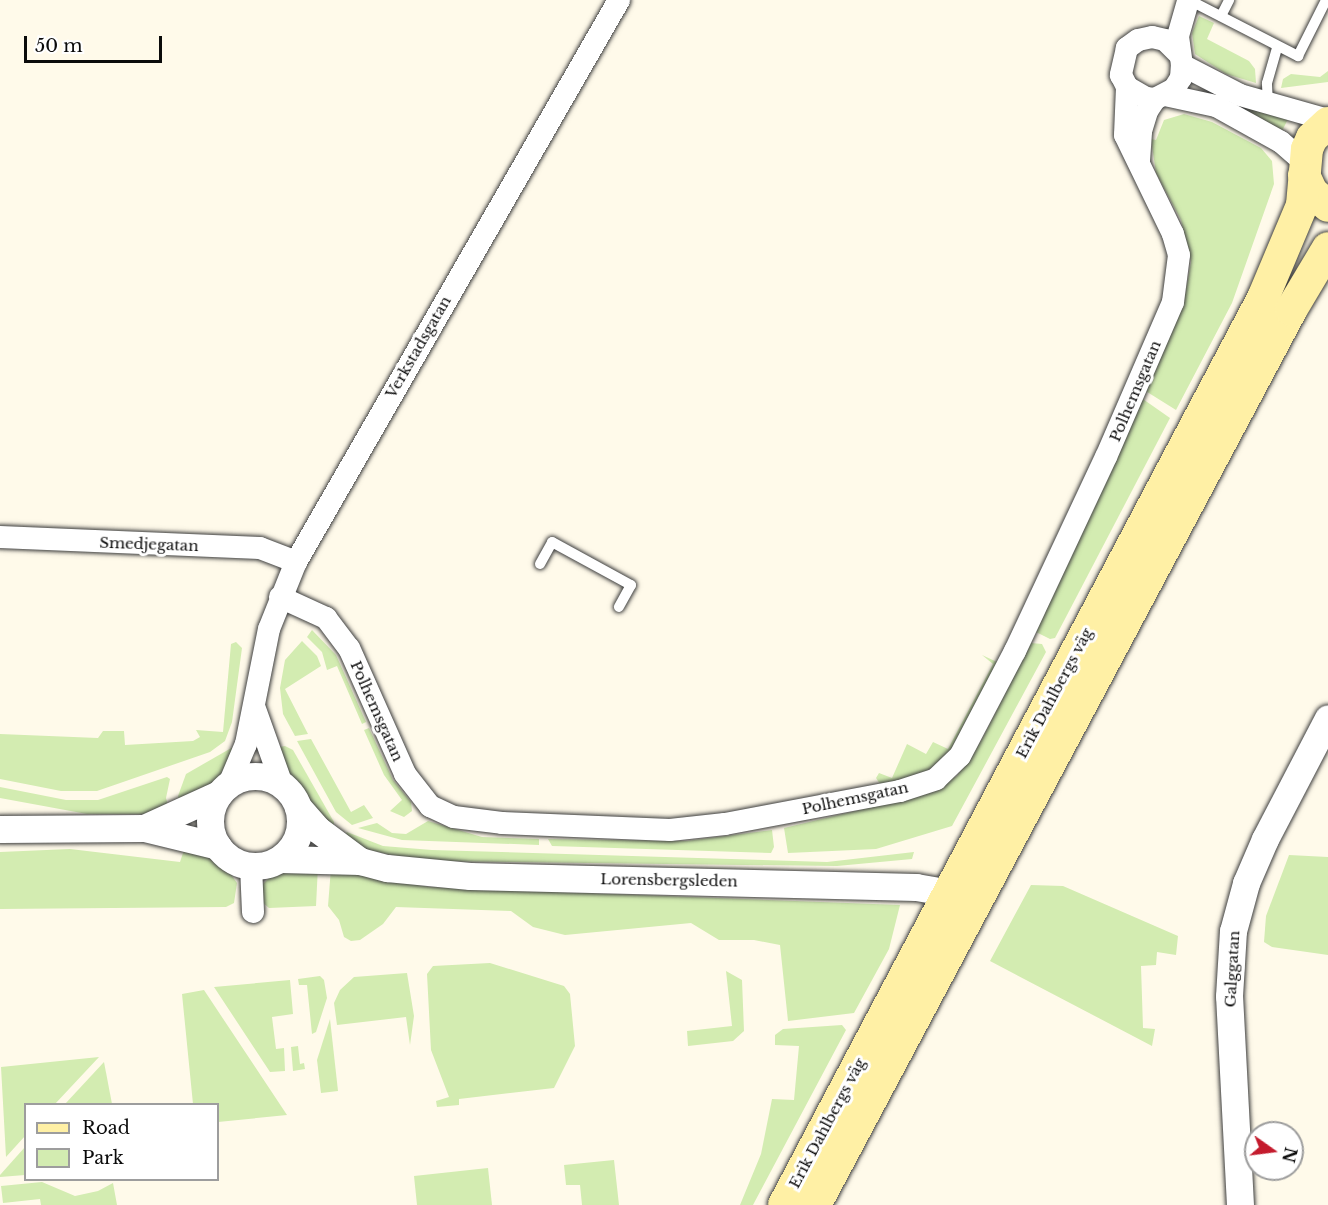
<!DOCTYPE html>
<html>
<head>
<meta charset="utf-8">
<style>
  body { margin:0 }
  #map { position:relative; width:1328px; height:1205px; overflow:hidden; background:#fffaea; font-family:"Libre Baskerville",serif }
  div>[style] { position:absolute }
  .green>* { inset:0; background:#d3ecb1 }
  .roads { filter:drop-shadow(0 0 2px #3e3e3e) drop-shadow(0 0 2px #3e3e3e) }
  .service>* { height:10px; margin:-5px; padding:0 5px; transform-origin:5px; border-radius:5px; background:#fff }
  .minor>* { height:22px; margin:-11px; padding:0 11px; transform-origin:11px; border-radius:11px; background:#fff }
  .tertiary>* { height:27px; margin:-13.5px; padding:0 13.5px; transform-origin:13.5px; border-radius:13.5px; background:#fff }
  .tertiary>.ring { margin:-13.5px; padding:0; box-sizing:content-box; background:none; border:27px solid #fff; border-radius:50% }
  .secondary>* { height:32px; margin:-16px; padding:0 16px; transform-origin:16px; border-radius:16px; background:#fff0a5 }
  span { translate:-50% -50%; white-space:nowrap; text-align:center; line-height:1.15; -webkit-text-stroke:6px #fff; paint-order:stroke }
  .street-label { font-size:15px; color:#0b0b0b }
  .legend { position:absolute; left:24px; top:1103px; width:195px; height:78px; box-sizing:border-box; background:#fff; border:2px solid #9d9d9d; margin:0; padding:8px 10px; list-style:none; font-size:18px; color:#0b0b0b }
  .legend li { display:flex; align-items:center; gap:12px; height:30px }
  .legend b { width:30px; border:2px solid #9d9d9d }
  .north { position:absolute; left:1244px; top:1121px; width:60px; height:60px; box-sizing:border-box; background:#fff; border:2px solid #9d9d9d; border-radius:50%; rotate:104deg; font-size:16px; font-weight:700; line-height:24px; text-align:center; color:#0b0b0b }
  .north::after { content:''; display:block; margin:auto; width:21px; height:27px; background:#c41b2d; clip-path:polygon(50% 0,100% 100%,50% 72%,0 100%) }
  .scale { position:absolute; left:24px; top:36px; width:138px; height:27px; box-sizing:border-box; border:3px solid #0b0b0b; border-top:0; padding-left:8px; font-size:18px; line-height:21px; white-space:nowrap; color:#0b0b0b; -webkit-text-stroke:4px #fff; paint-order:stroke }
</style>
</head>
<body>
<div id="map">
  <div class="green">
    <div style="clip-path:polygon(1199px 16px,1214px 23px,1207px 39px,1249px 61px,1255px 69px,1256px 83px,1226px 74px,1195px 54px,1192px 33px)"></div>
    <div style="clip-path:polygon(1328px 71px,1328px 82px,1281px 88px,1283px 79px,1291px 74px,1320px 77px)"></div>
    <div style="clip-path:polygon(1230px 104px,1289px 117px,1282px 131px)"></div>
    <div style="clip-path:polygon(1184px 114px,1212px 122px,1261px 148px,1272px 161px,1274px 184px,1232px 303px,1176px 410px,1144px 390px,1184px 301px,1191px 262px,1181px 220px,1156px 173px,1151px 139px,1156px 140px,1164px 120px)"></div>
    <div style="clip-path:polygon(1140px 397px,1170px 418px,1055px 638px,1050px 639px,1036px 632px)"></div>
    <div style="clip-path:polygon(312px 630px,336px 655px,366px 722px,362px 724px,337px 666px,327px 670px,322px 652px,307px 637px)"></div>
    <div style="clip-path:polygon(302px 641px,317px 656px,321px 666px,285px 689px,308px 734px,295px 736px,283px 714px,280px 688px,285px 660px)"></div>
    <div style="clip-path:polygon(236px 642px,242px 648px,232px 722px,225px 741px,210px 752px,97px 791px,61px 791px,0 779px,0 734px,98px 738px,103px 731px,124px 731px,125px 745px,193px 741px,200px 737px,196px 730px,223px 732px,231px 644px)"></div>
    <div style="clip-path:polygon(1031px 643px,1042px 644px,1046px 652px,952px 826px,876px 849px,788px 853px,784px 828px,922px 795px,957px 776px,981px 741px)"></div>
    <div style="clip-path:polygon(982px 655px,997px 662px,951px 755px,916px 778px,880px 784px,876px 778px,879px 773px,892px 778px,907px 744px,926px 754px,933px 742px,948px 749px,993px 664px)"></div>
    <div style="clip-path:polygon(369px 728px,393px 780px,411px 802px,412px 811px,404px 817px,390px 811px,402px 800px,384px 775px,364px 730px)"></div>
    <div style="clip-path:polygon(311px 739px,351px 812px,364px 805px,373px 818px,352px 825px,336px 812px,297px 741px)"></div>
    <div style="clip-path:polygon(285px 746px,293px 750px,334px 822px,334px 829px,289px 777px,275px 748px)"></div>
    <div style="clip-path:polygon(233px 747px,224px 775px,181px 806px,178px 796px,186px 774px)"></div>
    <div style="clip-path:polygon(167px 777px,170px 779px,166px 798px,169px 809px,146px 814px,87px 814px,0 798px,0 787px,66px 800px,98px 800px)"></div>
    <div style="clip-path:polygon(428px 821px,482px 837px,539px 839px,539px 845px,402px 840px,358px 828px,377px 823px,392px 833px,406px 834px)"></div>
    <div style="clip-path:polygon(772px 830px,774px 847px,771px 853px,552px 846px,548px 839px,686px 841px)"></div>
    <div style="clip-path:polygon(347px 832px,383px 846px,432px 850px,827px 862px,914px 852px,912px 859px,837px 866px,419px 861px,369px 850px,342px 838px)"></div>
    <div style="clip-path:polygon(185px 847px,209px 856px,230px 873px,237px 883px,234px 903px,226px 907px,0 909px,0 852px,70px 849px,180px 862px)"></div>
    <div style="clip-path:polygon(1289px 855px,1328px 857px,1328px 955px,1272px 947px,1264px 942px,1266px 916px)"></div>
    <div style="clip-path:polygon(318px 866px,316px 906px,269px 908px,262px 902px,263px 884px,271px 876px,285px 870px)"></div>
    <div style="clip-path:polygon(331px 868px,429px 887px,900px 905px,889px 949px,854px 1013px,788px 1021px,780px 945px,754px 940px,719px 940px,691px 923px,565px 935px,533px 927px,511px 911px,396px 907px,383px 924px,360px 940px,351px 941px,344px 937px,339px 920px,328px 906px)"></div>
    <div style="clip-path:polygon(1031px 885px,1063px 886px,1178px 936px,1176px 955px,1157px 952px,1156px 965px,1141px 966px,1143px 1028px,1155px 1029px,1152px 1046px,990px 961px)"></div>
    <div style="clip-path:polygon(490px 963px,564px 986px,570px 994px,575px 1046px,554px 1088px,459px 1099px,459px 1105px,437px 1107px,436px 1101px,449px 1097px,431px 1050px,427px 974px,433px 966px)"></div>
    <div style="clip-path:polygon(726px 971px,742px 980px,744px 1031px,733px 1041px,688px 1046px,687px 1031px,732px 1026px)"></div>
    <div style="clip-path:polygon(407px 973px,414px 1016px,410px 1045px,406px 1017px,337px 1025px,334px 1003px,340px 990px,354px 977px)"></div>
    <div style="clip-path:polygon(320px 976px,324px 980px,327px 998px,316px 1032px,312px 1034px,307px 985px,299px 985px,298px 979px)"></div>
    <div style="clip-path:polygon(290px 980px,293px 1014px,272px 1017px,276px 1049px,284px 1048px,285px 1071px,270px 1072px,214px 987px)"></div>
    <div style="clip-path:polygon(204px 990px,287px 1115px,218px 1122px,218px 1104px,193px 1104px,182px 994px)"></div>
    <div style="clip-path:polygon(330px 1019px,338px 1091px,321px 1093px,317px 1060px)"></div>
    <div style="clip-path:polygon(842px 1025px,846px 1030px,753px 1205px,740px 1205px,761px 1154px,772px 1099px,794px 1100px,799px 1046px,775px 1045px,775px 1035px,783px 1029px)"></div>
    <div style="clip-path:polygon(298px 1046px,300px 1064px,304px 1063px,305px 1069px,293px 1071px,291px 1047px)"></div>
    <div style="clip-path:polygon(99px 1057px,55px 1104px,26px 1104px,25px 1136px,6px 1157px,1px 1067px)"></div>
    <div style="clip-path:polygon(104px 1062px,112px 1104px,65px 1104px)"></div>
    <div style="clip-path:polygon(25px 1147px,25px 1175px,0 1177px,0 1175px)"></div>
    <div style="clip-path:polygon(614px 1160px,619px 1205px,582px 1205px,580px 1185px,566px 1185px,564px 1165px)"></div>
    <div style="clip-path:polygon(488px 1168px,492px 1205px,417px 1205px,414px 1176px)"></div>
    <div style="clip-path:polygon(42px 1182px,75px 1196px,98px 1191px,113px 1183px,117px 1205px,41px 1205px,40px 1199px,3px 1203px,1px 1186px)"></div>
  </div>
  <div class="roads">
    <div class="service">
      <div style="left:1189px;top:0;width:123px;rotate:27.2deg"></div>
      <div style="left:1298px;top:56px;width:63px;rotate:-63.4deg"></div>
      <div style="left:1221px;top:16px;width:18px;rotate:-63deg"></div>
      <div style="left:1268px;top:104px;width:21px;rotate:-93deg"></div>
      <div style="left:1267px;top:83px;width:37px;rotate:-74deg"></div>
      <div style="left:540px;top:564px;width:25px;rotate:-61deg"></div>
      <div style="left:552px;top:542px;width:90px;rotate:28.6deg"></div>
      <div style="left:631px;top:585px;width:25px;rotate:119deg"></div>
    </div>
    <div class="minor">
      <div style="left:1180px;top:55px;width:21px;rotate:-135deg"></div>
      <div style="left:1165px;top:40px;width:13px;rotate:-167deg"></div>
      <div style="left:1152px;top:37px;width:14px;rotate:168deg"></div>
      <div style="left:1138px;top:40px;width:14px;rotate:144deg"></div>
      <div style="left:1127px;top:48px;width:28px;rotate:103deg"></div>
      <div style="left:1121px;top:75px;width:13px;rotate:63deg"></div>
      <div style="left:1127px;top:87px;width:22px;rotate:30deg"></div>
      <div style="left:1146px;top:98px;width:9px;rotate:6deg"></div>
      <div style="left:1155px;top:99px;width:21px;rotate:-28deg"></div>
      <div style="left:1174px;top:89px;width:13px;rotate:-58deg"></div>
      <div style="left:1181px;top:78px;width:13px;rotate:-86deg"></div>
      <div style="left:1182px;top:65px;width:29px;rotate:-98deg"></div>
      <div style="left:1178px;top:36px;width:37px;rotate:-74deg"></div>
      <div style="left:1182px;top:65px;width:65px;rotate:27.3deg"></div>
      <div style="left:1240px;top:95px;width:91px;rotate:15.9deg"></div>
      <div style="left:1165px;top:95px;width:52px;rotate:12.2deg"></div>
      <div style="left:1216px;top:106px;width:74px;rotate:29deg"></div>
      <div style="left:1281px;top:142px;width:30px;rotate:41deg"></div>
      <div style="left:1139px;top:161px;width:30px;rotate:-86deg"></div>
      <div style="left:1141px;top:131px;width:21px;rotate:-73deg"></div>
      <div style="left:1147px;top:111px;width:14px;rotate:-56deg"></div>
      <div style="left:0;top:537px;width:260px;rotate:2.4deg"></div>
      <div style="left:260px;top:548px;width:39px;rotate:21deg"></div>
      <div style="left:280px;top:597px;width:51px;rotate:24.5deg"></div>
      <div style="left:326px;top:618px;width:38px;rotate:53deg"></div>
      <div style="left:349px;top:648px;width:138px;rotate:66deg"></div>
      <div style="left:405px;top:774px;width:41px;rotate:52deg"></div>
      <div style="left:430px;top:806px;width:26px;rotate:25deg"></div>
      <div style="left:454px;top:817px;width:48px;rotate:7.1deg"></div>
      <div style="left:502px;top:823px;width:168px;rotate:2.4deg"></div>
      <div style="left:670px;top:830px;width:55px;rotate:-6.2deg"></div>
      <div style="left:725px;top:824px;width:178px;rotate:-10.7deg"></div>
      <div style="left:900px;top:791px;width:38px;rotate:-18deg"></div>
      <div style="left:936px;top:779px;width:33px;rotate:-44deg"></div>
      <div style="left:960px;top:756px;width:119px;rotate:-62.4deg"></div>
      <div style="left:1015px;top:651px;width:214px;rotate:-64.9deg"></div>
      <div style="left:1106px;top:457px;width:169px;rotate:-66.6deg"></div>
      <div style="left:1173px;top:302px;width:47px;rotate:-82.7deg"></div>
      <div style="left:1179px;top:255px;width:22px;rotate:-106deg"></div>
      <div style="left:1173px;top:234px;width:110px;rotate:-115.9deg"></div>
      <div style="left:1125px;top:135px;width:48px;rotate:-87.6deg"></div>
      <div style="left:255px;top:709px;width:81px;rotate:70.4deg"></div>
      <div style="left:229px;top:784px;width:43px;rotate:-67deg"></div>
      <div style="left:246px;top:744px;width:117px;rotate:-78.7deg"></div>
      <div style="left:269px;top:629px;width:72px;rotate:-68.1deg"></div>
      <div style="left:296px;top:562px;width:648px;rotate:-60.11deg"></div>
      <div style="left:251px;top:866px;width:46px;rotate:87.5deg"></div>
    </div>
    <div class="tertiary">
      <div class="ring" style="left:210px;top:776px;width:63px;height:63px"></div>
      <div style="left:298px;top:807px;width:29px;rotate:49deg"></div>
      <div style="left:317px;top:829px;width:54px;rotate:36.7deg"></div>
      <div style="left:144px;top:828px;width:82px;rotate:-24.4deg"></div>
      <div style="left:0;top:829px;width:144px;rotate:-0.4deg"></div>
      <div style="left:144px;top:828px;width:76px;rotate:13.7deg"></div>
      <div style="left:280px;top:859px;width:80px;rotate:1.4deg"></div>
      <div style="left:360px;top:861px;width:28px;rotate:15deg"></div>
      <div style="left:387px;top:868px;width:83px;rotate:5.5deg"></div>
      <div style="left:470px;top:876px;width:446px;rotate:1.4deg"></div>
      <div style="left:916px;top:887px;width:53px;rotate:9.8deg"></div>
      <div style="left:1240px;top:1205px;width:209px;rotate:-93deg"></div>
      <div style="left:1229px;top:996px;width:65px;rotate:-86.5deg"></div>
      <div style="left:1233px;top:931px;width:50px;rotate:-74.8deg"></div>
      <div style="left:1246px;top:883px;width:48px;rotate:-66.6deg"></div>
      <div style="left:1265px;top:839px;width:136px;rotate:-62.5deg"></div>
    </div>
    <div class="secondary">
      <div style="left:1304px;top:175px;width:19px;rotate:65deg"></div>
      <div style="left:1312px;top:192px;width:21px;rotate:41deg"></div>
      <div style="left:784px;top:1205px;width:1026px;rotate:-62.16deg"></div>
      <div style="left:1263px;top:298px;width:101px;rotate:-67.2deg"></div>
      <div style="left:1302px;top:205px;width:56px;rotate:-84.9deg"></div>
      <div style="left:1307px;top:149px;width:12px;rotate:-66deg"></div>
      <div style="left:1312px;top:138px;width:22px;rotate:-43deg"></div>
      <div style="left:815px;top:1205px;width:1014px;rotate:-61.99deg"></div>
      <div style="left:1291px;top:310px;width:72px;rotate:-59.2deg"></div>
    </div>
  </div>
  <div class="street-label">
    <span style="left:418px;top:347px;rotate:-60deg">Verkstadsgatan</span>
    <span style="left:1135px;top:391px;rotate:-67deg">Polhemsgatan</span>
    <span style="left:149px;top:544px;rotate:2deg">Smedjegatan</span>
    <span style="left:1054px;top:693px;rotate:-62deg">Erik Dahlbergs väg</span>
    <span style="left:377px;top:711px;rotate:66deg">Polhemsgatan</span>
    <span style="left:855px;top:798px;rotate:-12deg">Polhemsgatan</span>
    <span style="left:669px;top:880px;rotate:1deg">Lorensbergsleden</span>
    <span style="left:1232px;top:969px;rotate:-87deg">Galggatan</span>
    <span style="left:827px;top:1123px;rotate:-62deg">Erik Dahlbergs väg</span>
  </div>
  <ul class="legend">
  <li><b style="height:8px;background:#fff0a5"></b>Road</li>
  <li><b style="height:16px;background:#d3ecb1"></b>Park</li>
  </ul>
  <div class="north">N</div>
  <div class="scale">50 m</div>
</div>
</body>
</html>
